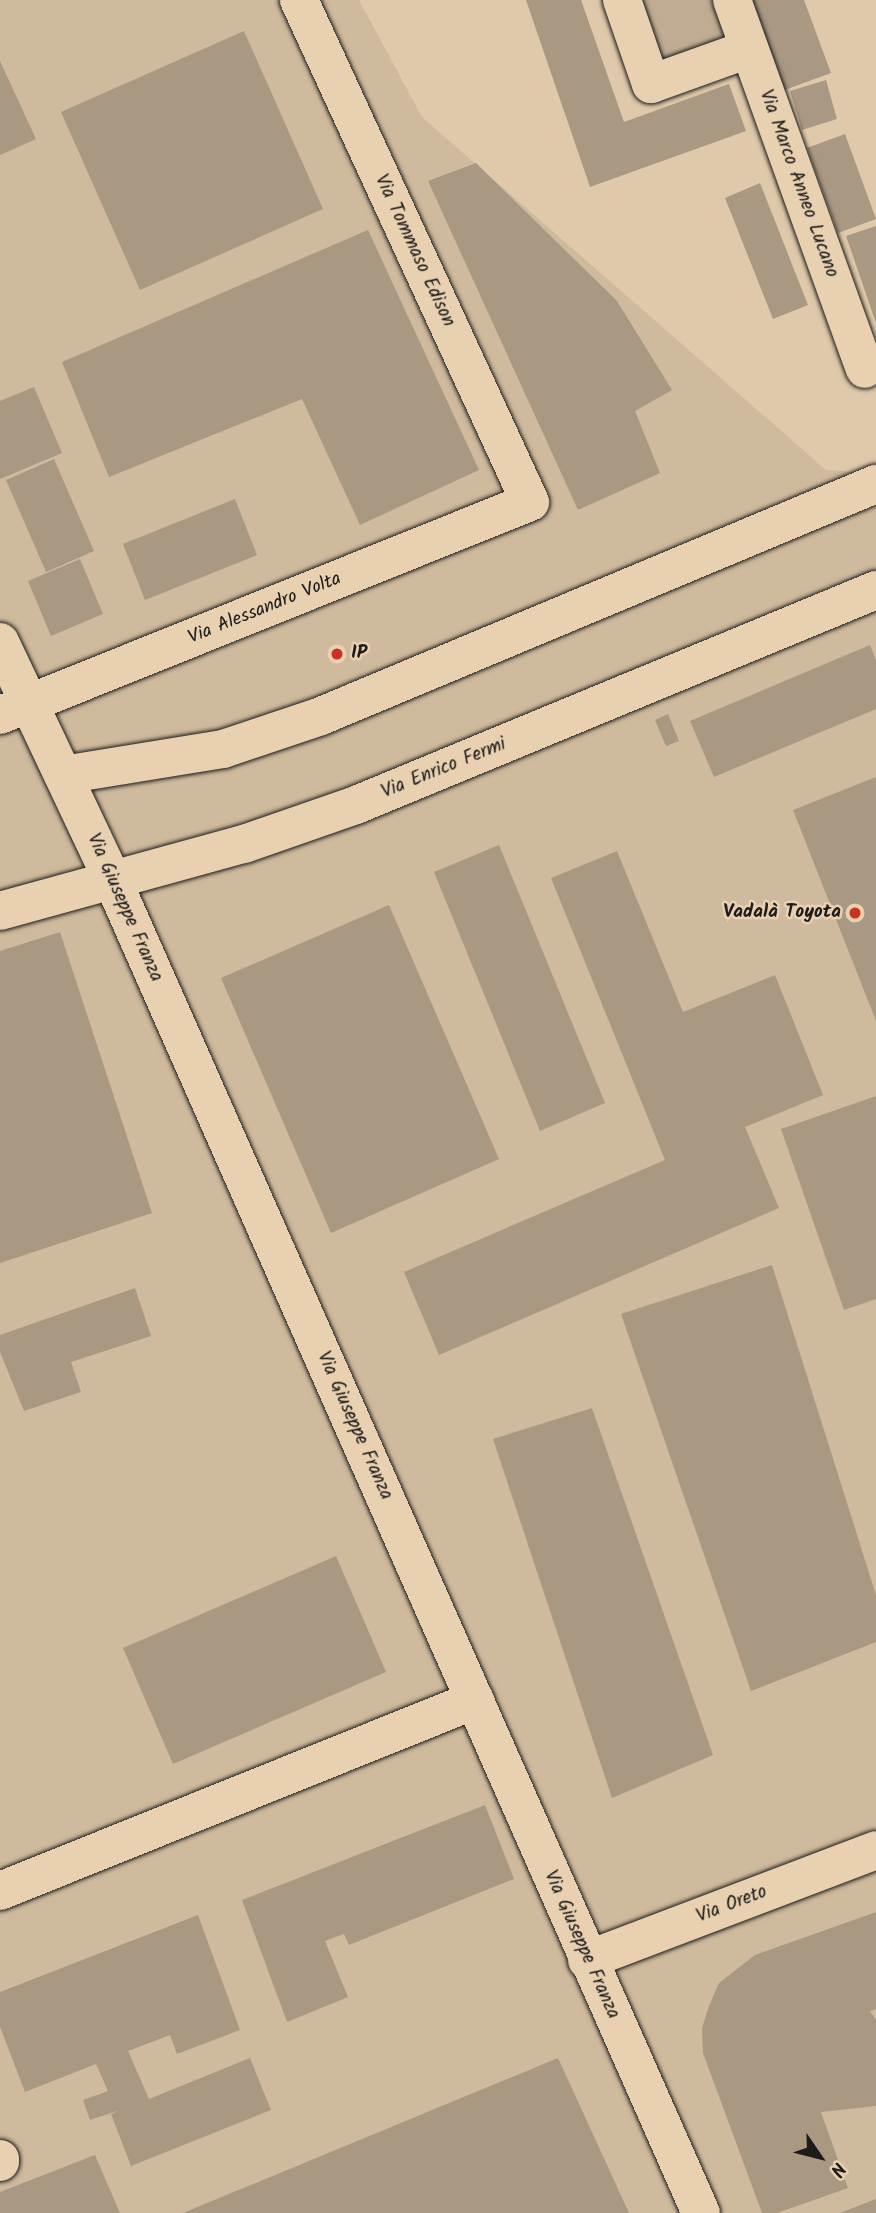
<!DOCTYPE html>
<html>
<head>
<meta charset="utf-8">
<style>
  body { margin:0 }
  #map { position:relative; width:876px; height:2213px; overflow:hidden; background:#e0c9aa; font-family:Kalam,sans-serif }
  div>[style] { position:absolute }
  .built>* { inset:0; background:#d0ba9e }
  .green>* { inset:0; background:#c0ac93 }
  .building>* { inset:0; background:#a99882 }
  .roads { filter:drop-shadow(0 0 2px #1c1c1c) drop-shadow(0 0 2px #1c1c1c) }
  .minor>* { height:38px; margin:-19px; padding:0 19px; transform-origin:19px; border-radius:19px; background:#e8d0b0 }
  .dots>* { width:19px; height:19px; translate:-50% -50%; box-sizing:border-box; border:4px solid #e8d0b0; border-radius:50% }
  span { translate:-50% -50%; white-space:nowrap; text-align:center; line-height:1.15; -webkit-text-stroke:5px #e8d0b0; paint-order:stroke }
  .street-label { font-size:19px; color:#1c1c1c }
  .poi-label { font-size:19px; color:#1c1c1c; font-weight:700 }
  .left { translate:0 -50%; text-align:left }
  .right { translate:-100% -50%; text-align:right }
  .north { position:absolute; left:785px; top:2122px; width:70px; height:70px; -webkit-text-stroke:5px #e8d0b0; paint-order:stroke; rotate:125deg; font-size:19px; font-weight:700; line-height:28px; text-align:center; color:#1c1c1c }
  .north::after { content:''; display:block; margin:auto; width:24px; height:32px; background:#1c1c1c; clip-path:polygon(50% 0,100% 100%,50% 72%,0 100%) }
</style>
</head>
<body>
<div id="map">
  <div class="built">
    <div style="clip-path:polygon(0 0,359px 0,422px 117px,826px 470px,876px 473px,876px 2213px,0 2213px)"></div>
  </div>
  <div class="green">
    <div style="clip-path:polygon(642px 0,712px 0,726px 40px,663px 61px)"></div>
  </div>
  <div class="building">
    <div style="clip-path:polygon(526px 0,581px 0,624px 122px,729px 84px,746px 131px,590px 187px)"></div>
    <div style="clip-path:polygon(750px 0,804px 0,831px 73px,782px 91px)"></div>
    <div style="clip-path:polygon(244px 31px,323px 209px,140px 290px,61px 112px)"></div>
    <div style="clip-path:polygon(0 61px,36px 139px,0 155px)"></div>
    <div style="clip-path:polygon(826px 80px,837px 119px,802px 130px,790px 91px)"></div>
    <div style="clip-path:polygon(845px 134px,876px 219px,838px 233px,807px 148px)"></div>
    <div style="clip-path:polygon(476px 163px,617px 301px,672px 390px,635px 411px,660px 473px,578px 510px,428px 181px)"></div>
    <div style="clip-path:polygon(760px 183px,808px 305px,773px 319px,725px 198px)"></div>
    <div style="clip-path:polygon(876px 226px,876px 323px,846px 236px)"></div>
    <div style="clip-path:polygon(368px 230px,479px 470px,360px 525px,302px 399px,109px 477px,62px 362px)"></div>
    <div style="clip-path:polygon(34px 387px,62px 453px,0 479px,0 401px)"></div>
    <div style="clip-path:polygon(54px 459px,94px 551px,46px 572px,6px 480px)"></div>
    <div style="clip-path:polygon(235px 499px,257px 555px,145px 600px,123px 544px)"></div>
    <div style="clip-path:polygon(80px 559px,103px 614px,51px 636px,28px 581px)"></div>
    <div style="clip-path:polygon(870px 645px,876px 660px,876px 709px,714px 777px,690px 721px)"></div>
    <div style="clip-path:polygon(668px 714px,679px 741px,666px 746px,655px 720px)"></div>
    <div style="clip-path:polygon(876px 777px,876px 1021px,793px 810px)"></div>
    <div style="clip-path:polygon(499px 845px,605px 1103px,540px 1131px,434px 872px)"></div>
    <div style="clip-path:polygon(617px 851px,683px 1012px,775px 975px,823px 1095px,745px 1127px,779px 1208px,439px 1355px,404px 1272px,665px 1160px,551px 878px)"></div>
    <div style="clip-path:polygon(389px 905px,499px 1159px,331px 1233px,221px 978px)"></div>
    <div style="clip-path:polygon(60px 932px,152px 1213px,0 1263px,0 951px)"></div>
    <div style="clip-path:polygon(876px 1096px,876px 1299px,844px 1310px,781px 1129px)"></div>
    <div style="clip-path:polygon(772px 1265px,876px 1595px,876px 1642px,751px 1691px,621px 1314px)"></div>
    <div style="clip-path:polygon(135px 1288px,151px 1336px,71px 1362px,81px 1392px,24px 1411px,0 1352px,0 1335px)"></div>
    <div style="clip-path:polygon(592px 1408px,713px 1755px,612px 1798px,493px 1439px)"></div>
    <div style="clip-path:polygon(336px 1556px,386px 1672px,173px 1764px,123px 1648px)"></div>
    <div style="clip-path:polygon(485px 1805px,514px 1879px,349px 1945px,344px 1934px,325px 1941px,348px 1997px,287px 2022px,242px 1900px)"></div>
    <div style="clip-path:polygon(876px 1912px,876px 2009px,870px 2011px,876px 2020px,876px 2106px,821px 2112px,848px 2188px,777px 2213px,762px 2213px,703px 2053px,702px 2028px,709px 2006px,719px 1983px,755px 1955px)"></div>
    <div style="clip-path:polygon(198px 1915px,240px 2030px,177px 2054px,170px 2035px,128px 2051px,149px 2099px,250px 2058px,271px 2110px,131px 2166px,111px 2114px,120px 2110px,90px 2120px,83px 2100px,108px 2091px,96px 2064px,25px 2092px,0 2027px,0 1992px)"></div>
    <div style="clip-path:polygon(558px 2058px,629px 2213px,183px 2213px)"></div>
    <div style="clip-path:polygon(95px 2155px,120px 2213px,0 2213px,0 2192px)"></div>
    <div style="clip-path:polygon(876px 2199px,876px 2213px,840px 2213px)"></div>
  </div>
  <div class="roads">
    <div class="minor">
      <div style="left:622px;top:0;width:89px;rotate:71deg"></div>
      <div style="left:651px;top:84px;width:104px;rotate:-19.7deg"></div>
      <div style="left:732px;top:0;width:392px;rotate:70.2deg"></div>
      <div style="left:0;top:642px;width:262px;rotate:64.7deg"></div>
      <div style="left:112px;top:879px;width:1458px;rotate:66.18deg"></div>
      <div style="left:0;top:715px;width:571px;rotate:-21.89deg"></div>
      <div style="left:530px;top:502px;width:553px;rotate:-114.71deg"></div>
      <div style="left:63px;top:775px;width:162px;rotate:-9.2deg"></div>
      <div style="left:223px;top:749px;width:103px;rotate:-18.6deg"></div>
      <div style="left:321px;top:716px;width:602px;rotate:-22.69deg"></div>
      <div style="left:0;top:911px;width:253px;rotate:-15.4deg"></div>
      <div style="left:244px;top:844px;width:119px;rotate:-19.2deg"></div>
      <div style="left:356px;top:805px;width:563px;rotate:-22.46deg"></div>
      <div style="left:0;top:1891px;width:512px;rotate:-21.91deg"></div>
      <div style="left:587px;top:1960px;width:309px;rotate:-20.8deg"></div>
      <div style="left:0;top:2159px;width:3px;rotate:90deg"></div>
    </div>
  </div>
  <div class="dots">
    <div style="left:337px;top:654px;background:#c8321e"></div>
    <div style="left:855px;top:913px;background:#c8321e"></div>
  </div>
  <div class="street-label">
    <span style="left:798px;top:184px;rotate:70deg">Via Marco Anneo Lucano</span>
    <span style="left:414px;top:251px;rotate:65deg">Via Tommaso Edison</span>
    <span style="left:265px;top:609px;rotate:-22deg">Via Alessandro Volta</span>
    <span style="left:444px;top:769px;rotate:-22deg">Via Enrico Fermi</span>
    <span style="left:124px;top:908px;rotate:66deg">Via Giuseppe Franza</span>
    <span style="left:354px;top:1426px;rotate:66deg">Via Giuseppe Franza</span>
    <span style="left:732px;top:1905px;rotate:-21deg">Via Oreto</span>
    <span style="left:581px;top:1945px;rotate:66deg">Via Giuseppe Franza</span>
  </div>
  <div class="poi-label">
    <span class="left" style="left:351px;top:654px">IP</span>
    <span class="right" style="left:841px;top:913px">Vadalà Toyota</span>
  </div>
  <div class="north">N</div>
</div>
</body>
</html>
